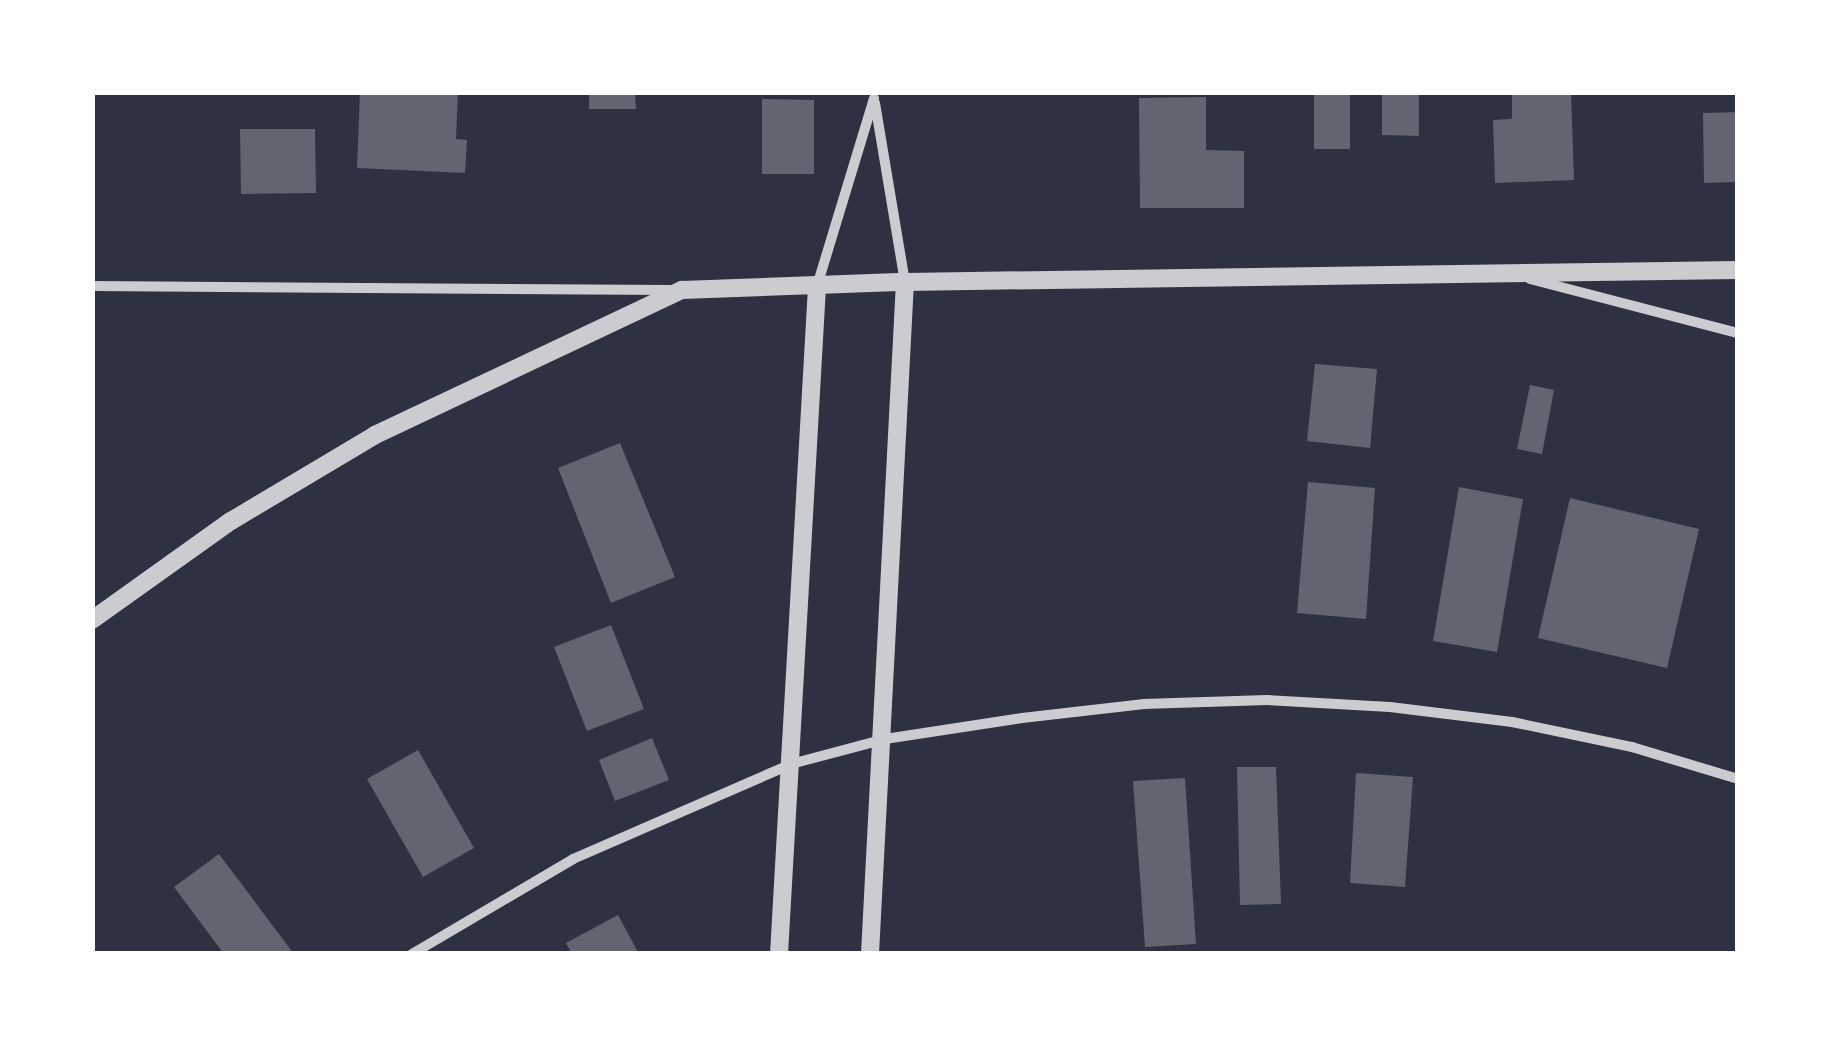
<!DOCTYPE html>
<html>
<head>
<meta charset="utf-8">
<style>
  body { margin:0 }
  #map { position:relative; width:1830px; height:1046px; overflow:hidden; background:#2d3142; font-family:"DejaVu Sans",sans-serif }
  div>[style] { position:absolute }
  .building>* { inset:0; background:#626471 }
  .minor>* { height:10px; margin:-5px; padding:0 5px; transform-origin:5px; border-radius:5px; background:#caccd0 }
  .tertiary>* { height:18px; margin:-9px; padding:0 9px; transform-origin:9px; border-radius:9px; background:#caccd0 }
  span { translate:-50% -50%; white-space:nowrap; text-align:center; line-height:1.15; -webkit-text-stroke:10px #fff; paint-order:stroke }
  .frame { position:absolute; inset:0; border:95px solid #fff; pointer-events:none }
</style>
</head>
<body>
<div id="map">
  <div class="building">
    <div style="clip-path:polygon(360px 92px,458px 93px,456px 139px,467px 140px,465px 173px,357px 168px)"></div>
    <div style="clip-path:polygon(589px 92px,635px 92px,636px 109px,589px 109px)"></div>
    <div style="clip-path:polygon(1314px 92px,1350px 92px,1350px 149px,1314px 149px)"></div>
    <div style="clip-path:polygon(1382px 92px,1419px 92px,1419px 136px,1382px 135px)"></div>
    <div style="clip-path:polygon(1512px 92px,1571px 92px,1574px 180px,1495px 183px,1493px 120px,1512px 119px)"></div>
    <div style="clip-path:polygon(1206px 97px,1206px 150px,1244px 151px,1244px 208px,1140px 208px,1139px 98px)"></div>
    <div style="clip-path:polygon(762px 99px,814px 100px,814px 174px,762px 174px)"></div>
    <div style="clip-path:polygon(1738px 112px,1738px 182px,1704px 183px,1703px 113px)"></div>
    <div style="clip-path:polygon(240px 129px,315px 129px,316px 193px,241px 194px)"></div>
    <div style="clip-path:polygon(1315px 364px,1377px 369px,1370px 448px,1307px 441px)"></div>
    <div style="clip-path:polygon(1530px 385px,1554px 390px,1542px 454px,1517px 449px)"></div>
    <div style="clip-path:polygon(620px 443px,675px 577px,611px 603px,558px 468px)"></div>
    <div style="clip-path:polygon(1308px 482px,1375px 488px,1366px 619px,1297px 613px)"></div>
    <div style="clip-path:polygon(1459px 487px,1523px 499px,1497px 652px,1433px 641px)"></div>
    <div style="clip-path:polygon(1570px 498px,1699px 529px,1667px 668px,1538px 638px)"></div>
    <div style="clip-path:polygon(611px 625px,644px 709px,587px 731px,554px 647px)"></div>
    <div style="clip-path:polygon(652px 738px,669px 780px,615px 801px,599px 760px)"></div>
    <div style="clip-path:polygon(418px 750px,474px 848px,423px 877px,367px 779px)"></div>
    <div style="clip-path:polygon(1237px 767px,1276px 767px,1281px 904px,1240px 905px)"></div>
    <div style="clip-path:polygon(1356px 773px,1413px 777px,1405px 887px,1350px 883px)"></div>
    <div style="clip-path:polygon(1185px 778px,1196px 944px,1145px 947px,1133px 781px)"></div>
    <div style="clip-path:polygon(219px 854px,294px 954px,224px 954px,174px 887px)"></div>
    <div style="clip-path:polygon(618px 915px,639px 954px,572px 954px,566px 943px)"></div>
  </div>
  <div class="minor">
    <div style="left:875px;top:103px;width:181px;rotate:80.5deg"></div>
    <div style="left:1530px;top:279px;width:215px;rotate:14.6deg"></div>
    <div style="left:92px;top:286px;width:579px;rotate:0.4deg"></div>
    <div style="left:817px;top:286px;width:196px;rotate:-73.1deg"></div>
    <div style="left:412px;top:954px;width:187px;rotate:-30.5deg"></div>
    <div style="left:573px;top:859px;width:238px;rotate:-23.5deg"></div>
    <div style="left:791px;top:764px;width:97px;rotate:-14.9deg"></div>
    <div style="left:885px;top:739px;width:139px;rotate:-8.7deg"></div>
    <div style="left:1022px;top:718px;width:123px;rotate:-6.5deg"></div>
    <div style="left:1144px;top:704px;width:123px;rotate:-1.9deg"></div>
    <div style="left:1267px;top:700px;width:123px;rotate:3.3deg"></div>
    <div style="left:1390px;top:707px;width:123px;rotate:7deg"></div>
    <div style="left:1512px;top:722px;width:123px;rotate:11.8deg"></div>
    <div style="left:1632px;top:747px;width:111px;rotate:16.8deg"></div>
  </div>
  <div class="tertiary">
    <div style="left:92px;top:620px;width:171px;rotate:-35.5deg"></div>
    <div style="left:231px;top:521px;width:168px;rotate:-30.8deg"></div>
    <div style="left:375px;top:435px;width:340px;rotate:-25.3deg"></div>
    <div style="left:682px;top:290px;width:223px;rotate:-2.1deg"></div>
    <div style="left:905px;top:282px;width:833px;rotate:-0.83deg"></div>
    <div style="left:779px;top:954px;width:669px;rotate:-86.74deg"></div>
    <div style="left:870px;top:954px;width:673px;rotate:-87.02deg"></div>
  </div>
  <div class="frame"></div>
</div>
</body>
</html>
